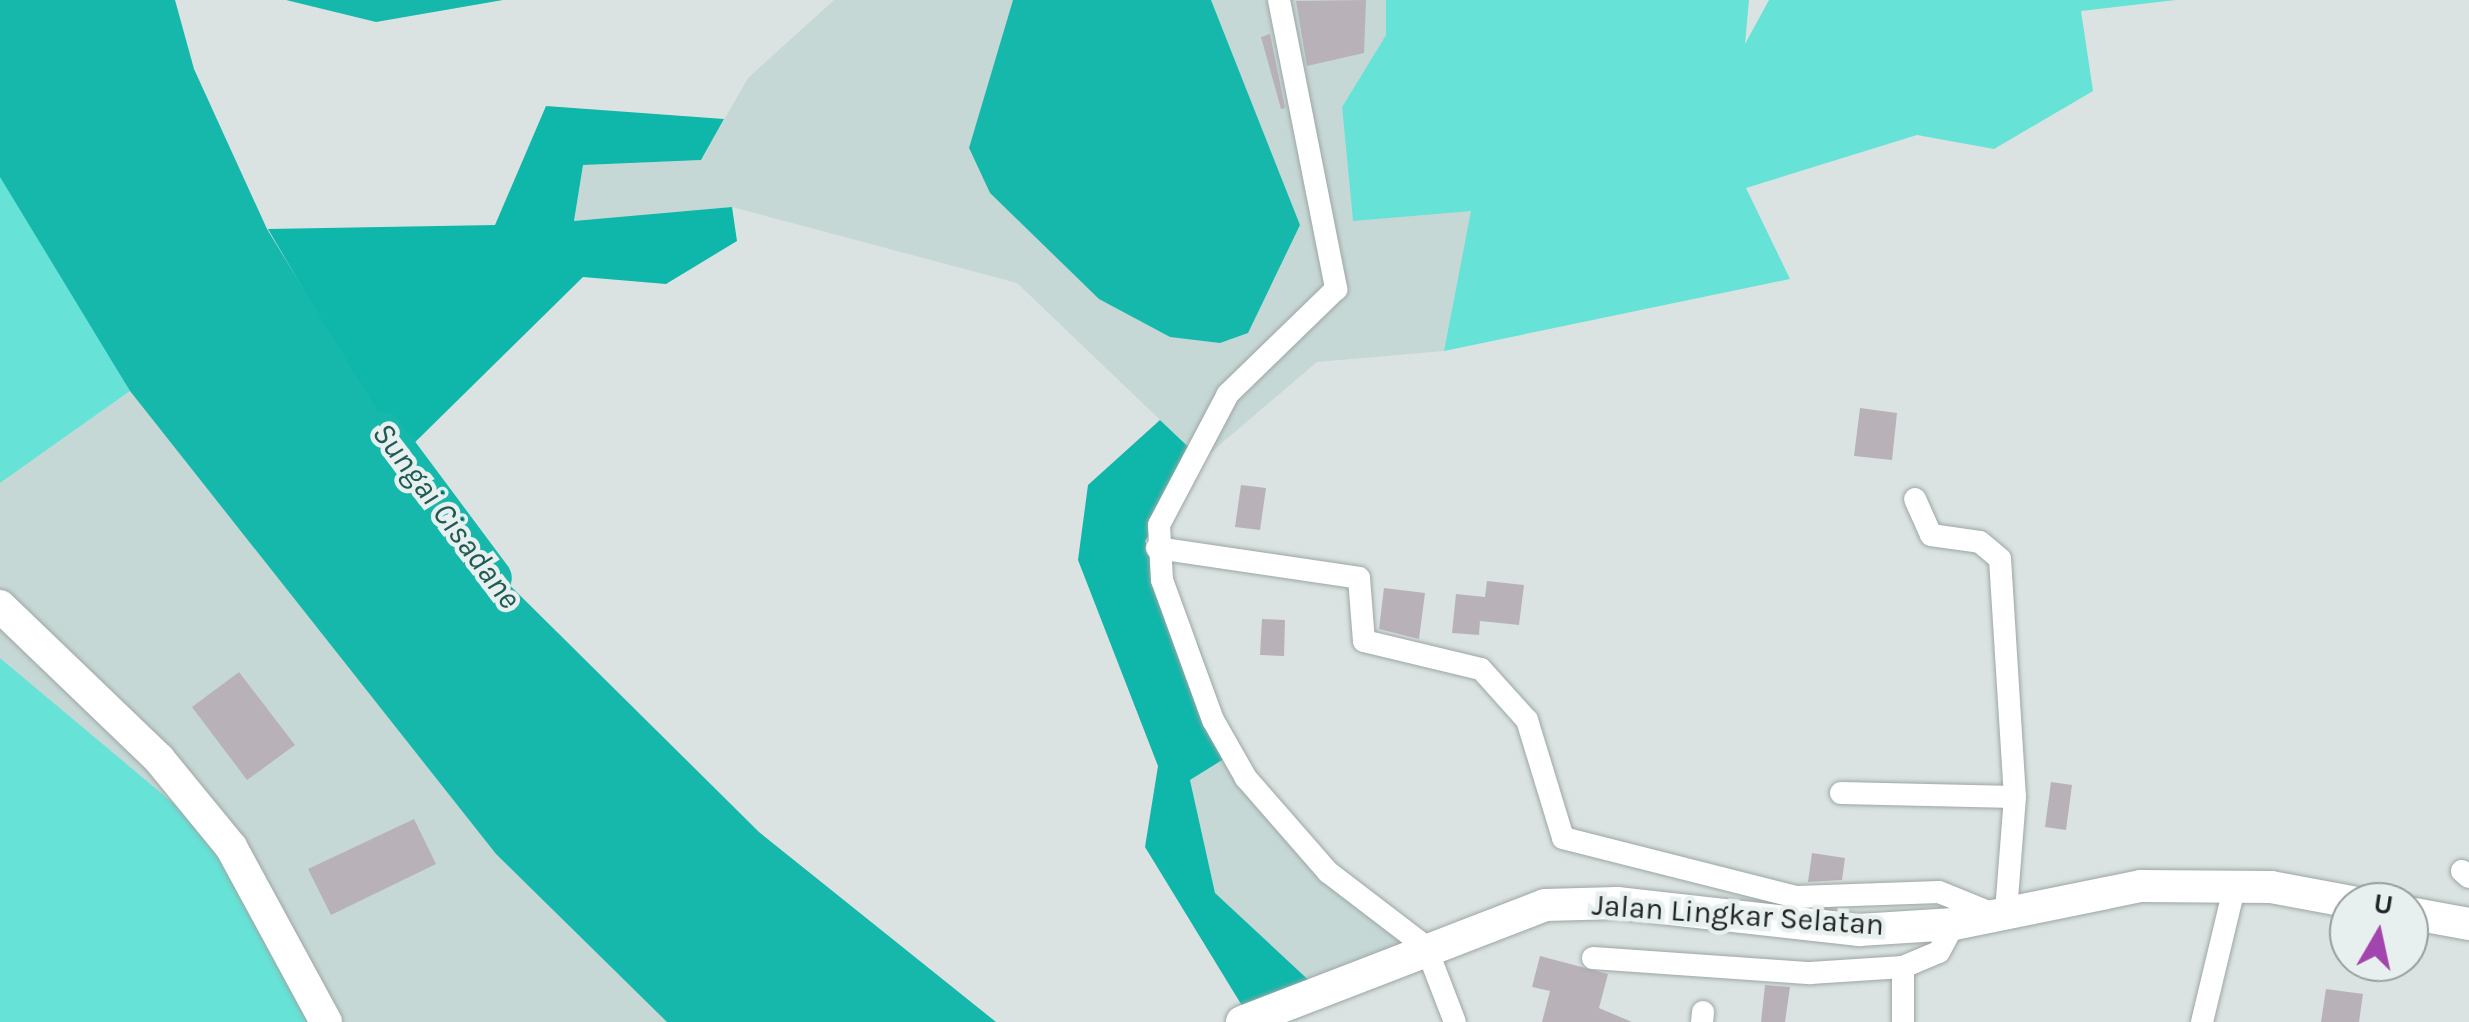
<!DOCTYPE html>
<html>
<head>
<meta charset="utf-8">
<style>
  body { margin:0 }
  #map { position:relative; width:2469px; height:1022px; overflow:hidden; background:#dae3e2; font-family:Karla,sans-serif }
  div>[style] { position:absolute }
  .built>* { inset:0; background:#c6d8d5 }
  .green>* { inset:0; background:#66e2d6 }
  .forest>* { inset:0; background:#0fb6aa }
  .water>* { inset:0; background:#16b8ac }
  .river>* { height:40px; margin:-20px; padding:0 20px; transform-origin:20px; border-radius:20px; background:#16b8ac }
  .building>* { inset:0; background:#b8b2b8 }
  .roads { filter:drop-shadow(0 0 2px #9da6a5) drop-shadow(0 0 2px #9da6a5) }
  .minor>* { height:22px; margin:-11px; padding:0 11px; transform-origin:11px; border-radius:11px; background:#fff }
  .secondary>* { height:32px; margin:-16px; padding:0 16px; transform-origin:16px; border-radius:16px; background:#fff }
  span { translate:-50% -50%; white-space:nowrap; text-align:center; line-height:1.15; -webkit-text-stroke:9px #e7f0ef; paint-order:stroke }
  .street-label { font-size:30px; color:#202423 }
  .water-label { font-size:32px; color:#205a55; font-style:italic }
  .north { position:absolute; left:2329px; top:882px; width:100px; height:100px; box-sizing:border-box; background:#e7f0ef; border:2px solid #979e9d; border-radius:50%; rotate:9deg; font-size:28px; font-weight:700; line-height:40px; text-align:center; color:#202423 }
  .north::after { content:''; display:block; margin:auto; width:35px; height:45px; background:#a245ae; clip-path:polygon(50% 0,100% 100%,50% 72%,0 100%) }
</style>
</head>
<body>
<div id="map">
  <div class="built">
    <div style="clip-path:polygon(834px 0,1013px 0,969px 149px,990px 193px,1099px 298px,1170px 337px,1300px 225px,1211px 0,1386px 0,1386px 35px,1342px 107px,1353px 220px,1472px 210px,1444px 351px,1317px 362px,1202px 460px,1017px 283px,732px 207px,574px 222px,583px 165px,701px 160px,748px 78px)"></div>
    <div style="clip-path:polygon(130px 391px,496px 854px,667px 1022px,338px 1022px,259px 875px,0 658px,0 483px)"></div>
    <div style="clip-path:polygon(1235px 752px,1260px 807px,1425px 948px,1316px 987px,1215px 894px,1190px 780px)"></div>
  </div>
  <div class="green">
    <div style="clip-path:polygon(1386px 0,1749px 0,1745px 44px,1769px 0,2176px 0,2081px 11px,2093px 91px,1994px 149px,1917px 135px,1746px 188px,1790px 279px,1444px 351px,1471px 211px,1353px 221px,1342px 107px,1386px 35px)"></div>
    <div style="clip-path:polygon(0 168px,130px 391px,0 483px)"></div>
    <div style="clip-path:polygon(0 658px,259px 875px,338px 1022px,0 1022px)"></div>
  </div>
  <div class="forest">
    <div style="clip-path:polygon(546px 106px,724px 119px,701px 160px,583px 165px,574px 221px,732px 207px,737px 241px,666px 284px,583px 277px,401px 456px,268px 229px,495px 225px)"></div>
    <div style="clip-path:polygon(1160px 420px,1202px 460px,1145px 541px,1198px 645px,1235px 752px,1190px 780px,1215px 893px,1316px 987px,1252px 1022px,1145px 847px,1158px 766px,1078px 560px,1088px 485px)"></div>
  </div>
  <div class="water">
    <div style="clip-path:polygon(0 0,175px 0,194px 69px,267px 229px,445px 521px,759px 832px,996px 1022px,667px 1022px,496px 854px,130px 391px,0 177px)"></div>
    <div style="clip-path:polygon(286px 0,503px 0,376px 22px)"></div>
    <div style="clip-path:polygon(1013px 0,1211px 0,1300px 225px,1248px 333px,1220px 343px,1170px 337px,1099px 299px,990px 193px,969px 148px)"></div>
  </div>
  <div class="river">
    <div style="left:383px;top:432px;width:182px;rotate:53.3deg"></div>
  </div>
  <div class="building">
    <div style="clip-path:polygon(1366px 0,1364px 53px,1307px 66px,1296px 1px)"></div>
    <div style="clip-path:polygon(1270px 34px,1285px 108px,1281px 109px,1261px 37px)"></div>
    <div style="clip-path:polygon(1860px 408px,1897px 413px,1892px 460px,1854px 456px)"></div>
    <div style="clip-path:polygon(1241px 485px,1266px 488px,1260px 530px,1235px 527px)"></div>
    <div style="clip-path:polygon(1487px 581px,1524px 585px,1519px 625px,1480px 621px,1479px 635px,1452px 633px,1456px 594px,1485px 597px)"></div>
    <div style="clip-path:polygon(1384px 588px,1425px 593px,1419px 639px,1379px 629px)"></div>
    <div style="clip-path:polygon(1262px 619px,1285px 620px,1284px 656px,1260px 655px)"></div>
    <div style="clip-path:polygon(239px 672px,295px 745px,247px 780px,192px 707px)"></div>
    <div style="clip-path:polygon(2051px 782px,2072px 785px,2066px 830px,2045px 827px)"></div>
    <div style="clip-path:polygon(414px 819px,436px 864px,331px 915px,308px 869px)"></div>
    <div style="clip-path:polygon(1812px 853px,1845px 858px,1842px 880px,1808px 882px)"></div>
    <div style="clip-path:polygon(1540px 956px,1608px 974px,1599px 1008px,1632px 1022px,1542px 1022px,1550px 991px,1532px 987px)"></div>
    <div style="clip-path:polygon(1765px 985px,1790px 987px,1785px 1022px,1761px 1022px)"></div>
    <div style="clip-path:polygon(2326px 989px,2363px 994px,2359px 1022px,2321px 1022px)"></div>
  </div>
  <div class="roads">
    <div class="minor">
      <div style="left:1279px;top:0;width:295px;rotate:78.8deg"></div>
      <div style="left:1336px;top:289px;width:151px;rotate:135.8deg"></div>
      <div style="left:1228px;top:394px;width:148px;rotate:117.8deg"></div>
      <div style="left:1159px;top:525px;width:55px;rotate:86.9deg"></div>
      <div style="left:1162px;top:580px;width:149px;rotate:70deg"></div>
      <div style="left:1213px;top:720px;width:67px;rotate:60.4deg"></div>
      <div style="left:1246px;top:778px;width:125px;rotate:48.9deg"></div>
      <div style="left:1328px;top:872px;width:123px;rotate:37.4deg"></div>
      <div style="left:1426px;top:947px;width:80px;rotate:68.9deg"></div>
      <div style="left:1915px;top:499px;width:39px;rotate:66deg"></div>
      <div style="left:1931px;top:535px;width:49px;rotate:8.1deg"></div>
      <div style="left:1980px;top:542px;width:26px;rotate:40deg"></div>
      <div style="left:2000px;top:559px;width:238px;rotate:86.4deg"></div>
      <div style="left:2015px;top:797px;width:115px;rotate:94.5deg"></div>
      <div style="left:1157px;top:548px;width:204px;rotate:8.4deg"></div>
      <div style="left:1359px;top:578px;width:63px;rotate:85.5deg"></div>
      <div style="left:1364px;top:641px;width:120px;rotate:13.5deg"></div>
      <div style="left:1481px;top:669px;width:69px;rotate:48deg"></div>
      <div style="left:1527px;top:720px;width:123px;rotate:73deg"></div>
      <div style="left:1563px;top:838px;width:241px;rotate:14.2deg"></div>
      <div style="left:1797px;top:897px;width:142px;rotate:-2deg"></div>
      <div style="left:1939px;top:892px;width:61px;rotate:22deg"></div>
      <div style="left:1841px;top:793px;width:174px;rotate:1.3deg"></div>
      <div style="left:2462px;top:871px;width:9px;rotate:41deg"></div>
      <div style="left:1593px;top:958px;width:218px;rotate:4deg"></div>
      <div style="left:1810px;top:973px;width:93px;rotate:-3.7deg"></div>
      <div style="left:1903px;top:967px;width:39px;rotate:-23deg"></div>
      <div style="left:1939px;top:952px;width:32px;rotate:-62deg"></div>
      <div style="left:1702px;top:1022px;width:10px;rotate:-84deg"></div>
      <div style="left:1903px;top:1022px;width:55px;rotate:-90deg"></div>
      <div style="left:2202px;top:1022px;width:141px;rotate:-76.5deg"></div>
    </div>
    <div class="secondary">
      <div style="left:0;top:606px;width:221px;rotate:43.9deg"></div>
      <div style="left:159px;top:759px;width:114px;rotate:50.7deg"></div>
      <div style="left:231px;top:847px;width:199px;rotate:61.5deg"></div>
      <div style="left:2409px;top:913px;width:61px;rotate:10.4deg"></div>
      <div style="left:1242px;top:1022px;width:325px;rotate:-21.1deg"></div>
      <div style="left:1545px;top:905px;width:72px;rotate:-1.6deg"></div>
      <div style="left:1617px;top:903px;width:244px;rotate:6.4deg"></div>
      <div style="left:1859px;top:930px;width:95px;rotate:-3.6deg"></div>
      <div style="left:1954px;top:924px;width:191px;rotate:-11.5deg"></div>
      <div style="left:2141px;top:886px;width:130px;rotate:0.4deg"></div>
      <div style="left:2271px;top:887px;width:82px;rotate:10.5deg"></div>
    </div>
  </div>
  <div class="street-label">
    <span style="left:1738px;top:915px;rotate:4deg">Jalan Lingkar Selatan</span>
  </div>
  <div class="water-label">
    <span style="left:446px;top:516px;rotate:53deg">Sungai Cisadane</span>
  </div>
  <div class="north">U</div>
</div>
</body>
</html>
